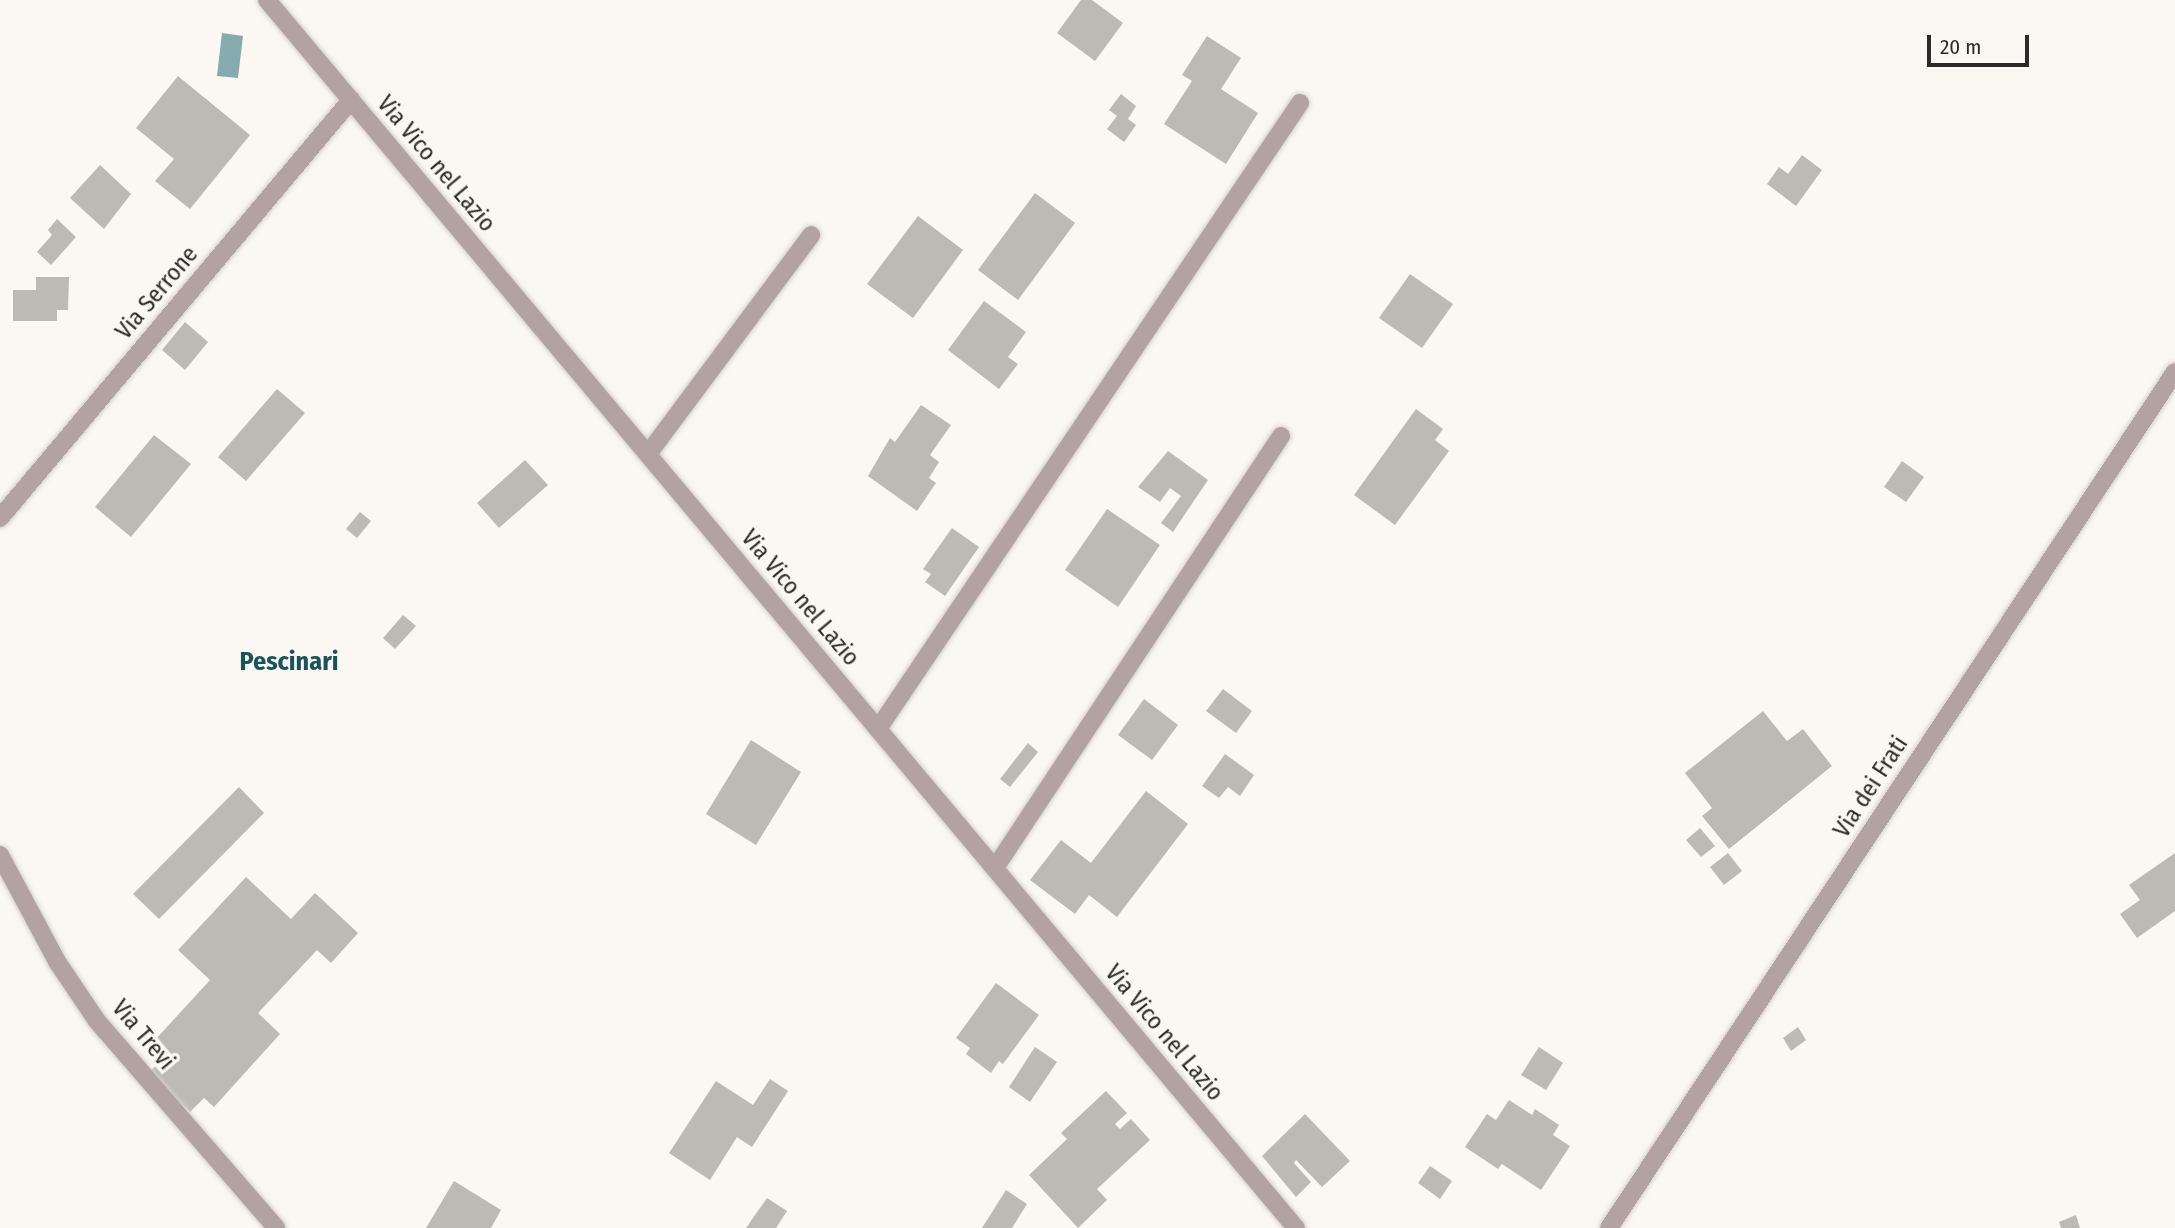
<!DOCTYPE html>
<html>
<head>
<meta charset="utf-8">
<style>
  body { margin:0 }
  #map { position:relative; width:2175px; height:1228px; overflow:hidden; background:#fbf7f2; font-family:"Fira Sans Condensed",sans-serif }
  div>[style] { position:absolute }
  .water>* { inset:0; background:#85abae }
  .building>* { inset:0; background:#bdbab5 }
  .roads { filter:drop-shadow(0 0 2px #d6d2ce) drop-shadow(0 0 2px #d6d2ce) }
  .minor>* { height:18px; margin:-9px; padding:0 9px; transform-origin:9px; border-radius:9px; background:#b3a3a0 }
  span { translate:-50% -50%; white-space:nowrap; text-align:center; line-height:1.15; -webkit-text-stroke:7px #fbf7f2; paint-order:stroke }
  .street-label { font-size:24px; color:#2c2b29 }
  .neighbourhood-label { font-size:26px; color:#19545b; font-weight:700 }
  .scale { position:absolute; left:1927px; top:35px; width:102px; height:32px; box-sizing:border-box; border:4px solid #2c2b29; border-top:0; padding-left:9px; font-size:21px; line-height:24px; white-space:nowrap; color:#2c2b29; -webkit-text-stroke:5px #fbf7f2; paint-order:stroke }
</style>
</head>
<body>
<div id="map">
  <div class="water">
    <div style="clip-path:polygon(222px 33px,243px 36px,238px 78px,217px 76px)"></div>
  </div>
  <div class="building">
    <div style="clip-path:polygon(1081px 0,1092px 0,1123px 23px,1095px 61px,1057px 33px)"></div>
    <div style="clip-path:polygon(1207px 36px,1241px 58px,1221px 89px,1258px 113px,1226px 164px,1164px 124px,1192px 81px,1182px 75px)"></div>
    <div style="clip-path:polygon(178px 76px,250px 135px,190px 209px,155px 181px,174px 159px,136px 128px)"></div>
    <div style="clip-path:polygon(1121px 94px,1136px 106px,1128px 119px,1136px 125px,1124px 142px,1107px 129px,1117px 116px,1109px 110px)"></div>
    <div style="clip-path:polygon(1802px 155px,1822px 170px,1796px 206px,1767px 184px,1779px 167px,1788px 174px)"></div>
    <div style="clip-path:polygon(100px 165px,131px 194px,104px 229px,70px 198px)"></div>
    <div style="clip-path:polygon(1035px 193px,1075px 223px,1018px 300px,978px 270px)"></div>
    <div style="clip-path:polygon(918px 216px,963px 250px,913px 318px,867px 284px)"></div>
    <div style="clip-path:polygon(57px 219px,76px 237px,51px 265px,37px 252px,52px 235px,48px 230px)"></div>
    <div style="clip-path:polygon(1410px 274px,1453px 304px,1422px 348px,1379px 318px)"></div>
    <div style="clip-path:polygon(36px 277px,69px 277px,68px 310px,57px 310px,57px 321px,13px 321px,13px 290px,36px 290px)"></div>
    <div style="clip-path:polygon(984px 301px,1026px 332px,1008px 357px,1018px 364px,999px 389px,948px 350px)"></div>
    <div style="clip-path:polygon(185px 322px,208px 342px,185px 370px,162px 350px)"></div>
    <div style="clip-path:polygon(277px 389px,305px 413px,246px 481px,218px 457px)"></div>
    <div style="clip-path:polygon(921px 405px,951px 425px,930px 455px,939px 462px,929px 478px,936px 483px,917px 511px,868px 476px,890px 438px,895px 442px)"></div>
    <div style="clip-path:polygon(1416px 409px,1443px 429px,1435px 440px,1449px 451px,1395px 525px,1354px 495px)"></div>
    <div style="clip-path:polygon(154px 435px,191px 464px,131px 537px,95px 507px)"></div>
    <div style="clip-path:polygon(1168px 451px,1208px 480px,1173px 532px,1161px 523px,1181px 496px,1170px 488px,1160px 502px,1138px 487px)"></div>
    <div style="clip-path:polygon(525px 460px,548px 485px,499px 528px,477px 503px)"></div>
    <div style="clip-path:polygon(1902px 461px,1924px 477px,1906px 502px,1884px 487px)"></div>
    <div style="clip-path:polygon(1107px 509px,1160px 545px,1118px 607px,1065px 570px)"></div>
    <div style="clip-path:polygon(360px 512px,371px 521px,357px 538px,346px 529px)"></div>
    <div style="clip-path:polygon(952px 528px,979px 547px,945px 596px,925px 582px,931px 574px,923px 569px)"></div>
    <div style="clip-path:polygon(403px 615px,416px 626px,395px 649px,383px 638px)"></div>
    <div style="clip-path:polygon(1223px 689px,1252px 711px,1236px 733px,1206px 711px)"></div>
    <div style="clip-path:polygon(1144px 699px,1178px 725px,1152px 760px,1118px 735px)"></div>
    <div style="clip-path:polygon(1763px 711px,1787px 741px,1803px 729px,1832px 766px,1729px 849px,1702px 816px,1712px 808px,1685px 773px)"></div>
    <div style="clip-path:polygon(751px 740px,801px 772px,756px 845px,706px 814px)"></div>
    <div style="clip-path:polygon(1028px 743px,1038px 752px,1010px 787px,1000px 779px)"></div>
    <div style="clip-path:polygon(1225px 754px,1254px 775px,1240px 796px,1228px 787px,1219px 798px,1202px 786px)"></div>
    <div style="clip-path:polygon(239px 787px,264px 813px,159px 919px,133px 894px)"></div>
    <div style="clip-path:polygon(1146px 791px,1188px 824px,1117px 917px,1089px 895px,1075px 914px,1030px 880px,1061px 840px,1091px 863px)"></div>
    <div style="clip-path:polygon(1700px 828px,1715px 846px,1701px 857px,1686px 840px)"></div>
    <div style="clip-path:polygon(1728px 853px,1742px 871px,1724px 885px,1710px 867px)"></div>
    <div style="clip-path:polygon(2175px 853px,2175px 911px,2137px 938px,2120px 914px,2140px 900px,2129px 885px)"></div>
    <div style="clip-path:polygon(246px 877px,291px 919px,315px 893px,358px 933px,331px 963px,317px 950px,258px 1013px,280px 1034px,214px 1107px,204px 1098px,190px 1112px,148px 1074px,168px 1052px,155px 1040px,210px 980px,178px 950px)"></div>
    <div style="clip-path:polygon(996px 983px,1039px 1015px,1003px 1064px,999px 1061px,991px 1073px,966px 1054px,970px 1048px,956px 1038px)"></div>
    <div style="clip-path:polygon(1798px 1027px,1806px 1040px,1791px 1051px,1783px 1038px)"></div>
    <div style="clip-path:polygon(1035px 1047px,1057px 1062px,1030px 1102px,1009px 1087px)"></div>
    <div style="clip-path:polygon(1539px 1047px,1563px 1063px,1546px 1090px,1521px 1075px)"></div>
    <div style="clip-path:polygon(770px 1079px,788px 1091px,752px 1147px,737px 1137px,710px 1180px,669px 1153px,716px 1081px,753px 1105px)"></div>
    <div style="clip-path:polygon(1106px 1091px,1127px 1113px,1115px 1124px,1120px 1129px,1131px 1119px,1150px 1140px,1097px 1189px,1107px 1200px,1078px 1228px,1029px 1175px,1067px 1139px,1061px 1133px)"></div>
    <div style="clip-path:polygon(1509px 1100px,1532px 1115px,1535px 1109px,1559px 1125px,1553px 1135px,1570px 1146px,1541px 1190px,1502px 1164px,1498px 1169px,1465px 1147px,1487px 1114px,1496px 1120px)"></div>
    <div style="clip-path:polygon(1305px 1114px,1350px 1161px,1322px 1187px,1296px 1160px,1294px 1163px,1311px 1182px,1296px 1197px,1262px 1156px)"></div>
    <div style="clip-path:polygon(1430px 1166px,1452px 1181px,1440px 1199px,1418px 1183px)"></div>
    <div style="clip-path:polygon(454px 1181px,501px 1210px,491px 1228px,426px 1228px)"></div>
    <div style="clip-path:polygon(1006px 1190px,1027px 1204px,1012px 1228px,982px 1228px)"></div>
    <div style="clip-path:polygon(767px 1198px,787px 1211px,776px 1228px,746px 1228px)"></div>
    <div style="clip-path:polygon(2076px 1215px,2080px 1228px,2061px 1228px,2059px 1222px)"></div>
  </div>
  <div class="roads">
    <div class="minor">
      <div style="left:267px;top:0;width:1602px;rotate:50.04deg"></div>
      <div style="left:648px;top:454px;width:273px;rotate:-53.3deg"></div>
      <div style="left:0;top:518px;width:546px;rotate:-49.98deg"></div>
      <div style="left:878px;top:729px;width:755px;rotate:-56.02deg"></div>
      <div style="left:0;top:855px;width:123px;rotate:61.8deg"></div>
      <div style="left:58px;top:963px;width:70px;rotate:56.1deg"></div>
      <div style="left:97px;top:1021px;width:274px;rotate:49.1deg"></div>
      <div style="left:995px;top:868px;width:518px;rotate:-56.49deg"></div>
      <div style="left:1609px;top:1228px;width:1026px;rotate:-56.53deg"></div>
    </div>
  </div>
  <div class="street-label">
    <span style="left:436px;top:164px;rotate:50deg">Via Vico nel Lazio</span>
    <span style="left:157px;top:293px;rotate:-50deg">Via Serrone</span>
    <span style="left:800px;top:598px;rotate:50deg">Via Vico nel Lazio</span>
    <span style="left:1871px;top:787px;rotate:-57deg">Via dei Frati</span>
    <span style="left:1164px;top:1033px;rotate:50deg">Via Vico nel Lazio</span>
    <span style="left:143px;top:1035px;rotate:50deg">Via Trevi</span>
  </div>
  <div class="neighbourhood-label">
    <span style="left:289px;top:662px">Pescinari</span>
  </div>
  <div class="scale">20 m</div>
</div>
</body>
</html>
